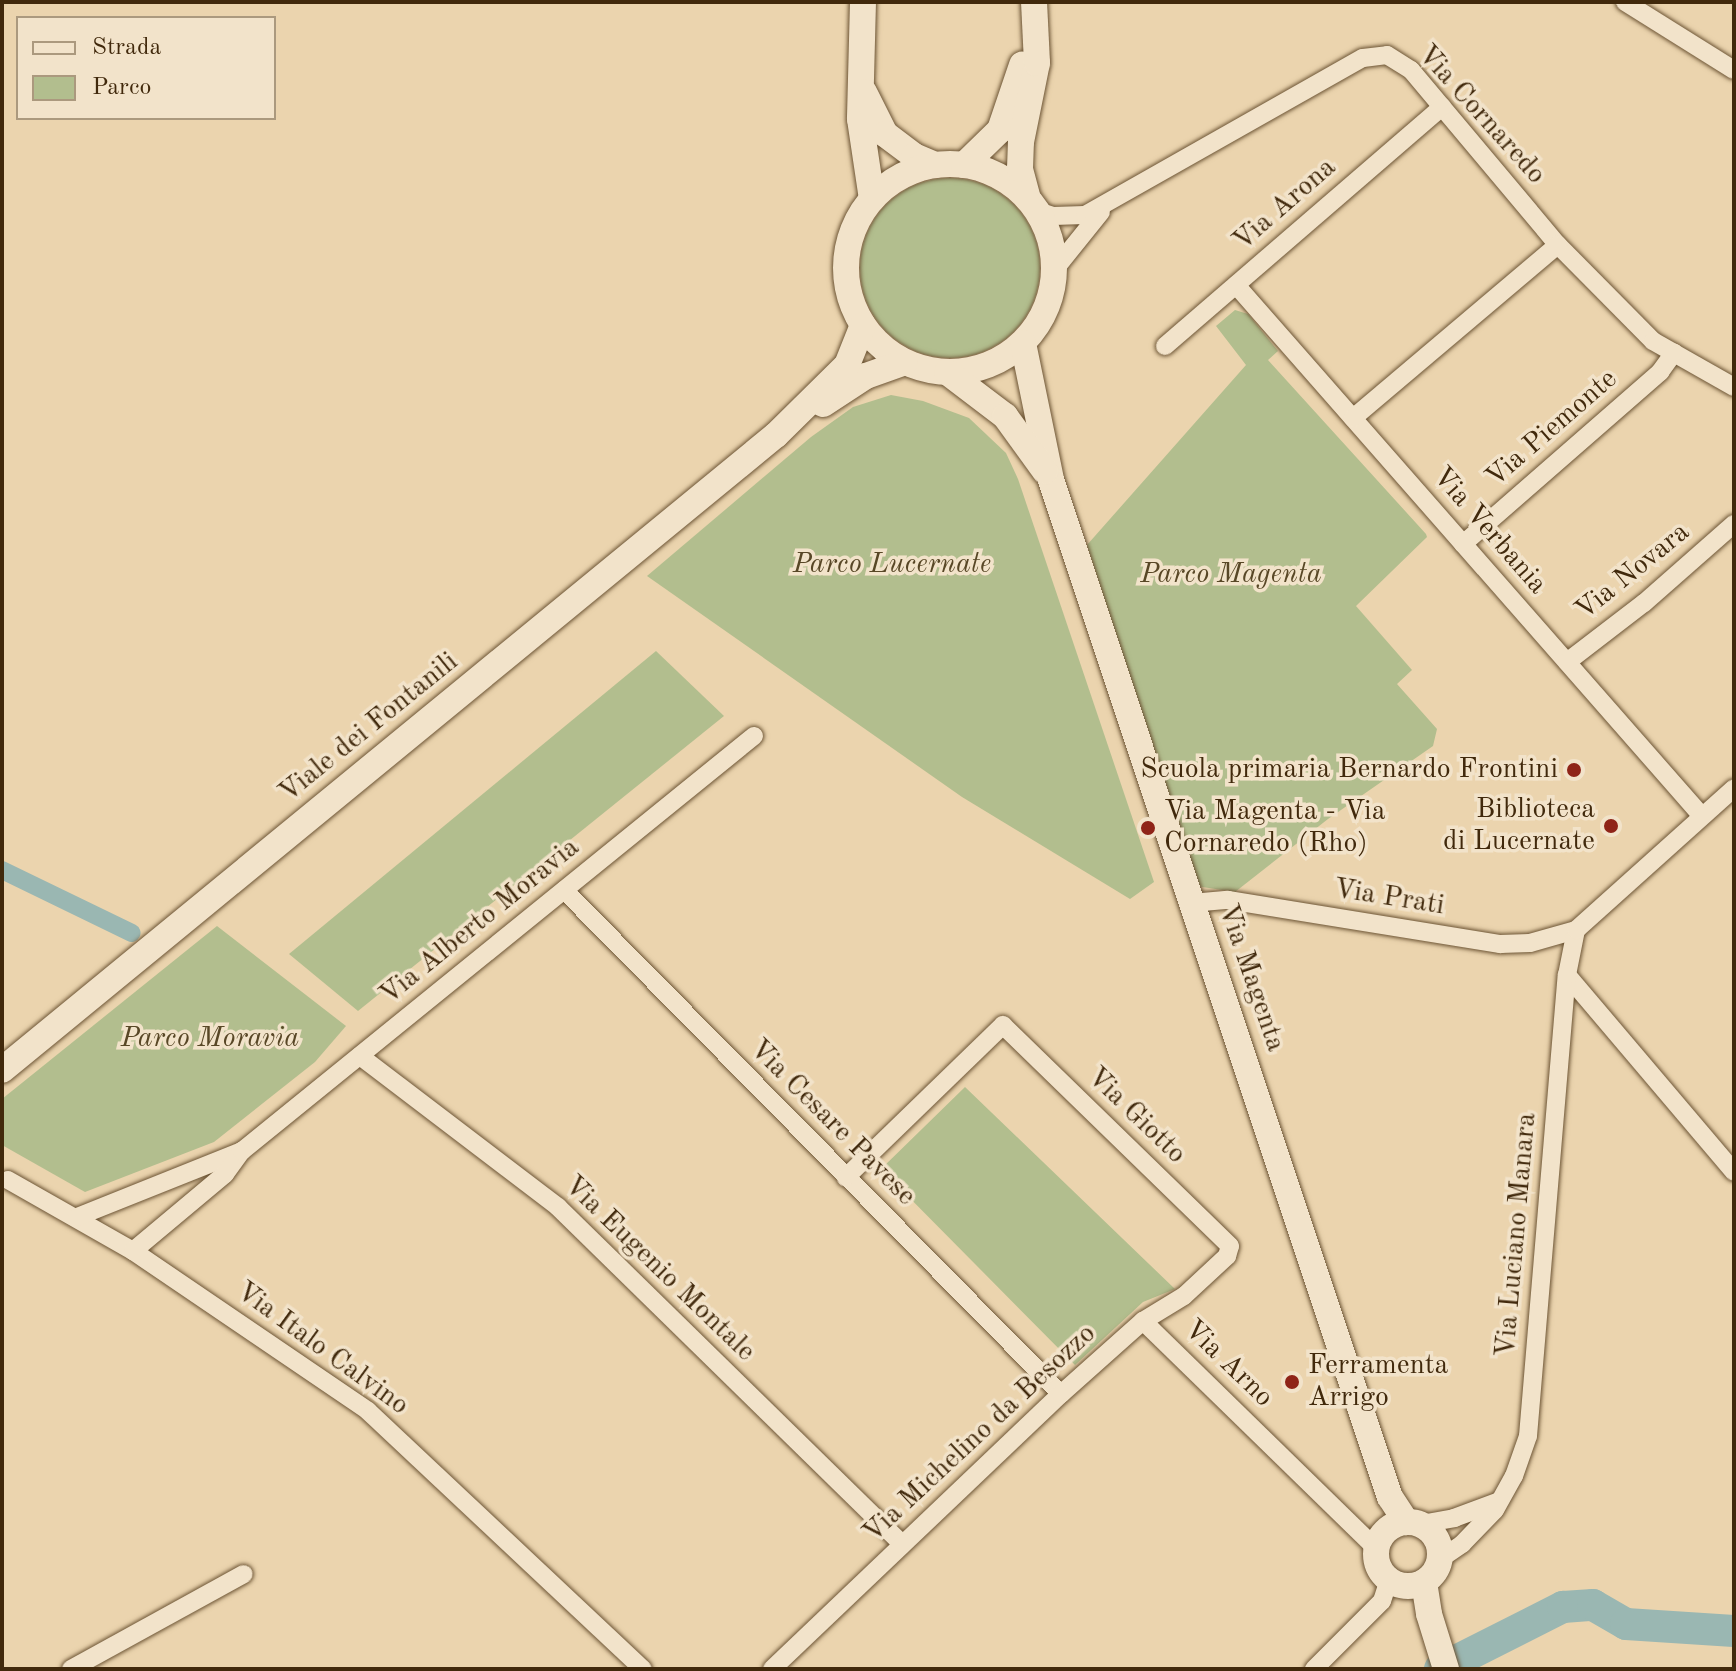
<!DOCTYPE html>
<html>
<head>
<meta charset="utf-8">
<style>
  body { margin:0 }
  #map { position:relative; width:1736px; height:1671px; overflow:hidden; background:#ebd4ae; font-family:"Old Standard TT",serif }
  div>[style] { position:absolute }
  .green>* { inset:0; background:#b2be8e }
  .round { border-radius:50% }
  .canal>* { height:18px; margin:-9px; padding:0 9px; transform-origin:9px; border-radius:9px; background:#9ab7b2 }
  .river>* { height:32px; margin:-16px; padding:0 16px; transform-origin:16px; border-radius:16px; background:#9ab7b2 }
  .roads { filter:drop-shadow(0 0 2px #6c5434) drop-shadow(0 0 2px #6c5434) }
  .street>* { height:18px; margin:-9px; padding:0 9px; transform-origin:9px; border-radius:9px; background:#f2e3ca }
  .secondary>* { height:26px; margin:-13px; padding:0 13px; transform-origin:13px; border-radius:13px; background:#f2e3ca }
  .secondary>.ring { margin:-13px; padding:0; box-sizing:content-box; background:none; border:26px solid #f2e3ca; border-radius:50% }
  .dots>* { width:22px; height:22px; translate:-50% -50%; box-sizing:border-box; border:4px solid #f2e3ca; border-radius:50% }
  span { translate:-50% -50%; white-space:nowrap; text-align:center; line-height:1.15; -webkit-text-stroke:7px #f2e3ca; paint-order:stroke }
  .street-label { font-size:28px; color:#41290c }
  .park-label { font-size:28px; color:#584726; font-style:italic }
  .poi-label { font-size:28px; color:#41290c }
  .right { translate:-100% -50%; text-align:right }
  .left { translate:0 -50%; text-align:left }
  .frame { position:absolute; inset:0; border:4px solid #41290c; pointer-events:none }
  .legend { position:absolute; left:16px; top:16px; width:260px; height:104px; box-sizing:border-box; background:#f2e3ca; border:2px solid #ab997e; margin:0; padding:10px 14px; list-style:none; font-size:24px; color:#41290c }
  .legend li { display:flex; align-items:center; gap:16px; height:40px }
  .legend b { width:40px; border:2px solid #ab997e }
</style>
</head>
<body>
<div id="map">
  <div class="green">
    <div class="round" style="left:860px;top:178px;width:180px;height:180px"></div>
    <div style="clip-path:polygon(1235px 310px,1248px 314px,1278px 351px,1268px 360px,1426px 534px,1427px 537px,1356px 606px,1412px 670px,1397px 684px,1437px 729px,1433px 746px,1328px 819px,1235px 892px,1196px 886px,1087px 545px,1246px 365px,1216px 326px)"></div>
    <div style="clip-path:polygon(891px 395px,923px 401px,969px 418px,1006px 453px,1018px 479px,1154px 882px,1130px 899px,962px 797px,647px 576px,811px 437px,853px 407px)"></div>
    <div style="clip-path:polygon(656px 651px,724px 716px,358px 1011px,289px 954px)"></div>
    <div style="clip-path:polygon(217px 926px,346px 1026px,315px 1062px,214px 1142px,85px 1192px,2px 1145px,2px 1099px)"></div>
    <div style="clip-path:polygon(965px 1087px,1175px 1289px,1143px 1302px,1075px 1365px,881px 1169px)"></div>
  </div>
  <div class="canal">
    <div style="left:2px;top:870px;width:144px;rotate:25.9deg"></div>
  </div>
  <div class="river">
    <div style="left:1440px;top:1669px;width:138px;rotate:-26.8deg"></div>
    <div style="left:1563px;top:1607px;width:30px;rotate:-4deg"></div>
    <div style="left:1593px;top:1605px;width:38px;rotate:30deg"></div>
    <div style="left:1626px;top:1624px;width:108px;rotate:3.7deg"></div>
  </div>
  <div class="roads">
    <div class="street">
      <div style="left:1625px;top:2px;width:128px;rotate:32deg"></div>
      <div style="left:1038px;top:211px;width:16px;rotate:18deg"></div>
      <div style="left:1053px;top:216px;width:32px;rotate:-2deg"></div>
      <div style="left:1085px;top:215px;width:319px;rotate:-29.5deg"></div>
      <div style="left:1363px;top:58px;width:24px;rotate:-7deg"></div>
      <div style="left:1387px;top:55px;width:28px;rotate:32deg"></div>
      <div style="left:1411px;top:70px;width:229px;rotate:50deg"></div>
      <div style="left:1558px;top:245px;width:135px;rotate:45.3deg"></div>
      <div style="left:1653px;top:341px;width:93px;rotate:29.6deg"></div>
      <div style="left:1055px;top:269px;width:73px;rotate:-51.1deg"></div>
      <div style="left:1236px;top:285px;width:705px;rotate:48.74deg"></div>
      <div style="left:1165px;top:346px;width:366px;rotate:-40.8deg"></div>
      <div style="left:1353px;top:418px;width:268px;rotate:-40.2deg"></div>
      <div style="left:1463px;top:544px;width:262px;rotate:-41.1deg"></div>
      <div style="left:1660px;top:372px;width:24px;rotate:-54deg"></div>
      <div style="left:1567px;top:662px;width:97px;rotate:-37.5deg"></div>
      <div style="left:1644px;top:603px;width:120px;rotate:-41.3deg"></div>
      <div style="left:564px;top:890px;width:708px;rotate:45.4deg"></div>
      <div style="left:1191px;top:903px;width:37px;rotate:-5deg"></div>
      <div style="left:1228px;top:900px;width:276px;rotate:9.2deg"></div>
      <div style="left:1500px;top:944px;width:30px;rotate:-2deg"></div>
      <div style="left:1530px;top:943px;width:48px;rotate:-15.8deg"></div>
      <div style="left:1567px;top:975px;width:258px;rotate:49.7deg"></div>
      <div style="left:360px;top:1056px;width:249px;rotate:37.3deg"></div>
      <div style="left:558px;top:1207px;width:482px;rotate:44.4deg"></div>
      <div style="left:8px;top:1180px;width:144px;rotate:29.6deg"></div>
      <div style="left:133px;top:1251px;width:284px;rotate:34.2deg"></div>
      <div style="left:368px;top:1411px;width:377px;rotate:43.2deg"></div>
      <div style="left:77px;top:1217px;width:178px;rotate:-21.8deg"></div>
      <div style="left:133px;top:1251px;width:120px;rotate:-39.9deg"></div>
      <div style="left:225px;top:1174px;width:29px;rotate:-54deg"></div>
      <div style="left:242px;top:1151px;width:659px;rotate:-39.03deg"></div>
      <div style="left:1143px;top:1321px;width:327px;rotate:44.3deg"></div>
      <div style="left:1421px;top:1524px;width:34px;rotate:-10deg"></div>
      <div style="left:1454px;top:1518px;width:46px;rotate:-20.4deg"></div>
      <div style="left:1440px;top:1559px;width:27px;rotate:-34deg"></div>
      <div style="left:1462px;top:1544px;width:47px;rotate:-45.9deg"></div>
      <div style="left:1495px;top:1510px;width:39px;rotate:-61deg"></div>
      <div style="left:1514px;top:1476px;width:42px;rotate:-70.7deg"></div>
      <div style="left:1528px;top:1436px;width:463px;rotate:-85.2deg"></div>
      <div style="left:1567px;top:975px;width:46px;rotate:-78.7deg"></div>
      <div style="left:1576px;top:930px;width:212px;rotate:-41.9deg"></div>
      <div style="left:71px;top:1669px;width:197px;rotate:-28.8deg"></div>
      <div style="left:772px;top:1669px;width:399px;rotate:-43.6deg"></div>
      <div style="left:1061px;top:1394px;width:110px;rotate:-41.7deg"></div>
      <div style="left:1143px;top:1321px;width:48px;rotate:-31.4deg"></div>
      <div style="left:1184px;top:1296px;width:59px;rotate:-42.9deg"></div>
      <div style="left:1227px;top:1256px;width:10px;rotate:-73deg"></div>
      <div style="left:1230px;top:1246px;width:317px;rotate:-135.8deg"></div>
      <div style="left:1003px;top:1025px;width:219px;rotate:135.9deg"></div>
      <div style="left:1314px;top:1669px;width:96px;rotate:-45deg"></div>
      <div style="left:1382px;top:1601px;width:22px;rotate:-72deg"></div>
    </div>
    <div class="secondary">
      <div style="left:863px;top:2px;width:117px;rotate:91.5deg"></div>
      <div style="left:860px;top:119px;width:81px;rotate:81.5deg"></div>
      <div style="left:864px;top:92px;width:47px;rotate:63.4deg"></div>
      <div style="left:885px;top:134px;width:36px;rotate:37deg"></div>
      <div style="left:914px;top:156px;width:23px;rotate:23deg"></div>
      <div class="ring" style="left:846px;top:164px;width:182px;height:182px"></div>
      <div style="left:964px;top:165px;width:50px;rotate:-44.2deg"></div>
      <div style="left:1000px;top:130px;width:69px;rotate:-71.3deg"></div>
      <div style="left:1028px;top:199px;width:31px;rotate:-105deg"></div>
      <div style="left:1020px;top:169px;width:27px;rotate:-88deg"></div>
      <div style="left:1021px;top:142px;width:81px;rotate:-78.6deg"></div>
      <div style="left:1037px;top:63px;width:61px;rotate:-92.8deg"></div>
      <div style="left:1023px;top:343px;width:140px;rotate:78.4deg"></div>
      <div style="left:1051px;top:480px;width:1072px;rotate:71.57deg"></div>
      <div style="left:1390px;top:1497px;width:30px;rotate:57deg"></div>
      <div style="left:947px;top:372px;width:73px;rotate:37.2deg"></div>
      <div style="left:1005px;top:416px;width:68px;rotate:54deg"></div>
      <div style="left:823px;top:404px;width:51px;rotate:-33.1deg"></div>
      <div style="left:866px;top:376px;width:41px;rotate:-19.7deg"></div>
      <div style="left:2px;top:1070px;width:1001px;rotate:-39.37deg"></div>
      <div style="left:776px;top:435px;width:100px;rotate:-44.6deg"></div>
      <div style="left:847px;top:365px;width:43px;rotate:-68.2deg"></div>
      <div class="ring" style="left:1376px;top:1522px;width:38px;height:38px"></div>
      <div style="left:1424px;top:1582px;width:32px;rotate:81deg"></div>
      <div style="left:1429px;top:1614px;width:58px;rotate:72.8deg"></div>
    </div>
  </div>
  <div class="dots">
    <div style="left:1574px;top:770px;background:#8f2418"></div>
    <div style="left:1611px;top:826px;background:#8f2418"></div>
    <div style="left:1148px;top:828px;background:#8f2418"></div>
    <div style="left:1292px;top:1382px;background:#8f2418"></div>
  </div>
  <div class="street-label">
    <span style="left:1481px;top:115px;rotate:48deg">Via Cornaredo</span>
    <span style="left:1285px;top:205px;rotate:-41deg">Via Arona</span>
    <span style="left:1552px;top:429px;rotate:-41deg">Via Piemonte</span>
    <span style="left:1489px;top:531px;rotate:49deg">Via Verbania</span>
    <span style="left:1633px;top:572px;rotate:-39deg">Via Novara</span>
    <span style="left:369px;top:728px;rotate:-39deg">Viale dei Fontanili</span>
    <span style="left:1389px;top:898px;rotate:9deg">Via Prati</span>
    <span style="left:480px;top:922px;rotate:-39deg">Via Alberto Moravia</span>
    <span style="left:1251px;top:978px;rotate:71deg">Via Magenta</span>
    <span style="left:1136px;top:1116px;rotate:44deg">Via Giotto</span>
    <span style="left:832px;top:1123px;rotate:45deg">Via Cesare Pavese</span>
    <span style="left:1517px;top:1235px;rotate:-85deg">Via Luciano Manara</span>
    <span style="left:659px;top:1269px;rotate:44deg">Via Eugenio Montale</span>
    <span style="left:322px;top:1349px;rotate:36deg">Via Italo Calvino</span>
    <span style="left:1228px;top:1364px;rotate:44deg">Via Arno</span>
    <span style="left:980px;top:1434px;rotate:-43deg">Via Michelino da Besozzo</span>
  </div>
  <div class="park-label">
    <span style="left:892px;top:565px">Parco Lucernate</span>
    <span style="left:1231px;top:575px">Parco Magenta</span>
    <span style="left:210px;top:1039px">Parco Moravia</span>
  </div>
  <div class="poi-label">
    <span class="right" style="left:1558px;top:770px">Scuola primaria Bernardo Frontini</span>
    <span class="right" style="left:1595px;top:826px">Biblioteca<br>di Lucernate</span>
    <span class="left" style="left:1164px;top:828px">Via Magenta - Via<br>Cornaredo (Rho)</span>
    <span class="left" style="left:1308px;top:1382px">Ferramenta<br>Arrigo</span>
  </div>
  <div class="frame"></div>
  <ul class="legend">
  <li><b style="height:10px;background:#f2e3ca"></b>Strada</li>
  <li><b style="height:22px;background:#b2be8e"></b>Parco</li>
  </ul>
</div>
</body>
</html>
